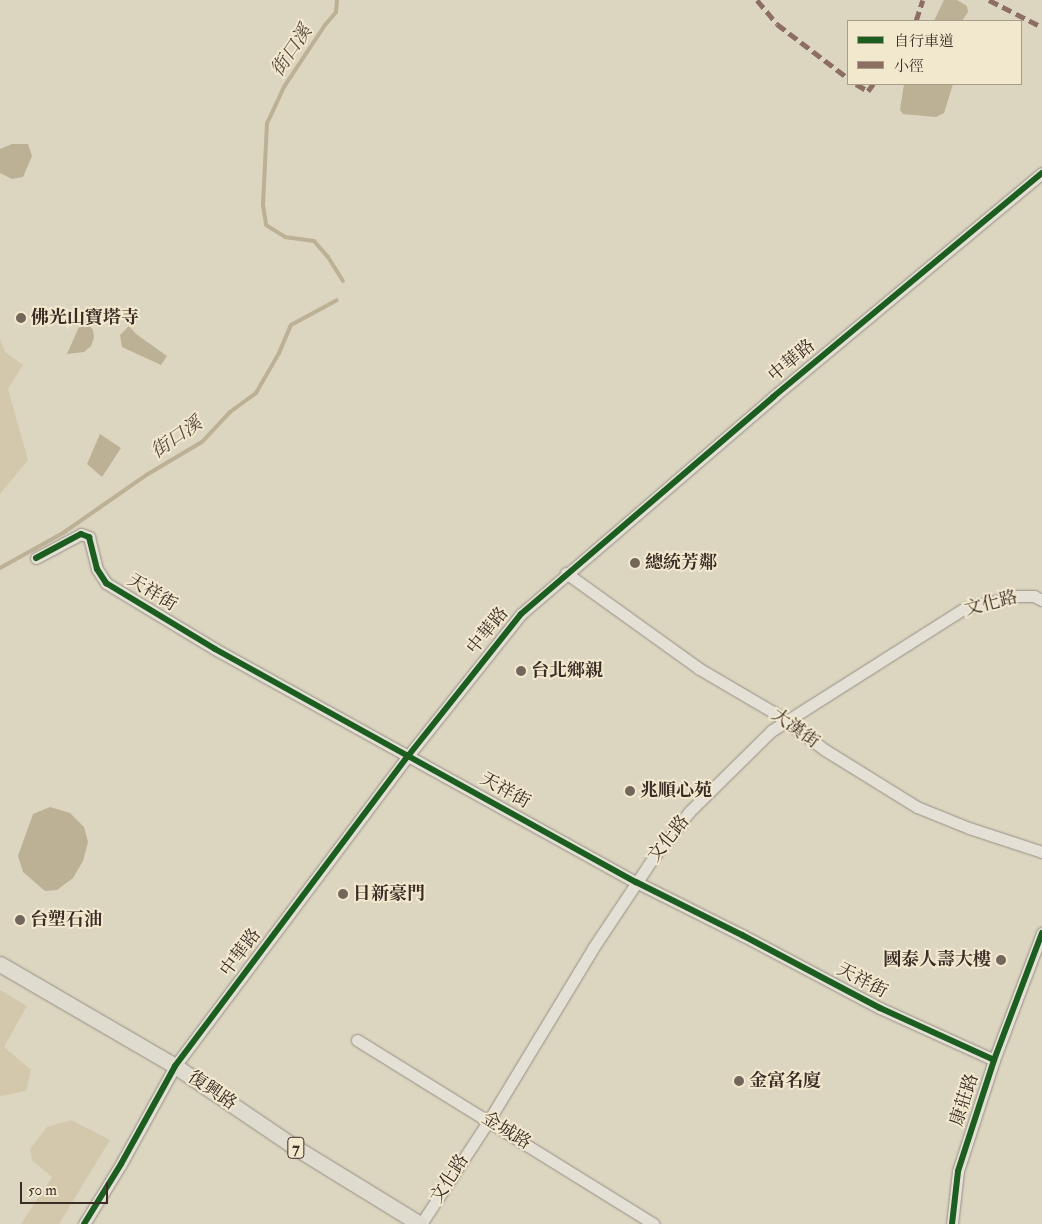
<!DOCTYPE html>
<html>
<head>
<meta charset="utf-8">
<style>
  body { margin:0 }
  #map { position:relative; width:1042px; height:1224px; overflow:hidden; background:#dcd5c0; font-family:"IM FELL Double Pica","Noto Serif TC",serif }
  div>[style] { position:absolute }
  .green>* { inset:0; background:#d3c8ac }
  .water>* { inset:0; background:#bcb095 }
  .stream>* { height:4px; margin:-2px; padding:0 2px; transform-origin:2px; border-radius:2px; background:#bcb095 }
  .roads { filter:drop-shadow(0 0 1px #969084) drop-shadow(0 0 1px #969084) }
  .minor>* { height:11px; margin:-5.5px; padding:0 5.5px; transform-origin:5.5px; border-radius:5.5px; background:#e4e0d5 }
  .major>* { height:15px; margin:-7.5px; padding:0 7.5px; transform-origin:7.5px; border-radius:7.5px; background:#dfdbce }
  .quiet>* { height:5px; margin-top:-2.5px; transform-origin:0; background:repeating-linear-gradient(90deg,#8d6e63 0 10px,transparent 0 15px) }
  .cycleway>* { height:6px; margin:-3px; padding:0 3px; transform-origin:3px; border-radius:3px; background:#1b5e20 }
  .dots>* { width:14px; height:14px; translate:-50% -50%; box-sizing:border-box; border:2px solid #f1e8ce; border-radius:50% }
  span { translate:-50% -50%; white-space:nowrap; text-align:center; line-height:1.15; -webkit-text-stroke:4px #f1e8ce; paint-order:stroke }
  .shield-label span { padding:1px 4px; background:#f1e8ce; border:1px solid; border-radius:4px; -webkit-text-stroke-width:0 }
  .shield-label { font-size:16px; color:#3b2c26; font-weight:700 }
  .poi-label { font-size:18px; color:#3b2c26; font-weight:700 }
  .left { translate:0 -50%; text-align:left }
  .right { translate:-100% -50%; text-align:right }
  .street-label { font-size:18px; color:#3b2c26 }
  .water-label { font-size:19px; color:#58493d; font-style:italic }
  .legend { position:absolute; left:847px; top:20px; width:175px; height:65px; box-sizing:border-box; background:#f1e8ce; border:1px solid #a89d8b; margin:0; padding:6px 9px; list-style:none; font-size:15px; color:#3b2c26 }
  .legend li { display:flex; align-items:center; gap:10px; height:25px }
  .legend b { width:25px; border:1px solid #a89d8b }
  .scale { position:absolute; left:20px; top:1182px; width:88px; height:22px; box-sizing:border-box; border:2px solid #3b2c26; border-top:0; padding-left:6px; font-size:15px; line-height:18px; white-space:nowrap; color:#3b2c26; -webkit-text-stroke:4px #f1e8ce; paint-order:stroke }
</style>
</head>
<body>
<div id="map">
  <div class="green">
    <div style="clip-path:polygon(0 339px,5px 352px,23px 365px,8px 389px,28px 460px,0 494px)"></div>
    <div style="clip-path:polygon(0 990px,27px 1006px,4px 1047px,31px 1070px,26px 1091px,0 1096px)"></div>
    <div style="clip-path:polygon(71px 1120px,110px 1140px,59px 1224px,21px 1224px,52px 1177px,32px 1160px,30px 1149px,47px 1127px)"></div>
  </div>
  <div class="water">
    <div style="clip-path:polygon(944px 0,957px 0,967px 6px,968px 12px,962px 21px,934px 21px)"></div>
    <div style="clip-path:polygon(904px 84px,953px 84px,944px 113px,936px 117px,903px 114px,900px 110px)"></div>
    <div style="clip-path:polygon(12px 144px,28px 144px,32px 156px,23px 177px,12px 179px,0 173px,0 149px)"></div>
    <div style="clip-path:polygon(83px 318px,93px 330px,94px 338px,91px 346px,84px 352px,67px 354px)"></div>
    <div style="clip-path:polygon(129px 326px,136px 334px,167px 356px,161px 365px,122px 347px,120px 335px)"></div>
    <div style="clip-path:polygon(100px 434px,121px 448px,102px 477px,87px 464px)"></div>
    <div style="clip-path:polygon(50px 807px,70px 813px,84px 827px,88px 842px,83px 861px,73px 878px,57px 890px,45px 891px,23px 872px,18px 856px,33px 814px)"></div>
  </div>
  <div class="stream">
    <div style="left:337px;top:0;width:12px;rotate:95deg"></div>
    <div style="left:336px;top:12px;width:17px;rotate:130deg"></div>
    <div style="left:325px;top:25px;width:74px;rotate:123.5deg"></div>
    <div style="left:284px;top:87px;width:40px;rotate:115deg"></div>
    <div style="left:267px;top:123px;width:82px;rotate:92.8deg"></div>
    <div style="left:263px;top:205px;width:20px;rotate:81deg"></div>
    <div style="left:266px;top:225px;width:22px;rotate:32deg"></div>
    <div style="left:285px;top:237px;width:29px;rotate:8deg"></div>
    <div style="left:314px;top:241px;width:21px;rotate:49deg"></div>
    <div style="left:328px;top:257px;width:28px;rotate:58deg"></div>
    <div style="left:0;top:568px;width:72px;rotate:-29.1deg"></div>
    <div style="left:63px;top:533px;width:103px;rotate:-34.8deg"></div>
    <div style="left:148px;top:474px;width:63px;rotate:-30.7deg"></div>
    <div style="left:202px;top:442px;width:41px;rotate:-47deg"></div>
    <div style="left:230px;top:412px;width:32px;rotate:-36deg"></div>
    <div style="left:256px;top:393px;width:46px;rotate:-60.1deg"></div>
    <div style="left:279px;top:353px;width:30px;rotate:-67deg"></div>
    <div style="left:291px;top:325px;width:52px;rotate:-28.5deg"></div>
  </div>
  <div class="roads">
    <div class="minor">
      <div style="left:36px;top:558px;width:51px;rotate:-28.1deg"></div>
      <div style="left:81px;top:534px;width:9px;rotate:21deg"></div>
      <div style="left:89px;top:537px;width:33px;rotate:76deg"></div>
      <div style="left:97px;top:569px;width:17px;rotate:57deg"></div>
      <div style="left:106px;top:583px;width:127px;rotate:31.2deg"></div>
      <div style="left:215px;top:649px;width:481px;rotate:29deg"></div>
      <div style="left:636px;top:882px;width:119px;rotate:26.6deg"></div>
      <div style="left:742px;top:935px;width:156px;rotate:27.9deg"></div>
      <div style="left:880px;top:1008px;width:125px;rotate:24.5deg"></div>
      <div style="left:566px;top:573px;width:163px;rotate:35.7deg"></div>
      <div style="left:698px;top:668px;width:87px;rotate:30.4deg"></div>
      <div style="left:773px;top:712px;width:64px;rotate:36.2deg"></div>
      <div style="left:825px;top:750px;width:108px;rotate:31.8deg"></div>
      <div style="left:917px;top:807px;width:56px;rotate:22deg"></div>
      <div style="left:969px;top:828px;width:77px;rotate:18.2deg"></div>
      <div style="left:357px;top:1040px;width:349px;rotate:31.8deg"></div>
      <div style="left:84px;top:1224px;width:70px;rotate:-58.3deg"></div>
      <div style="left:121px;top:1164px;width:112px;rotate:-61.1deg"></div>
      <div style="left:175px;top:1066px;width:388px;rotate:-53.1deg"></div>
      <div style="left:408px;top:756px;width:181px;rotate:-51.5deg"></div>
      <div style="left:521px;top:614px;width:333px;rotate:-40.7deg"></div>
      <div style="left:773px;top:397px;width:350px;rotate:-39.8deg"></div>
      <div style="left:421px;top:1224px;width:124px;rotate:-56.8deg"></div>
      <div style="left:489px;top:1120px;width:201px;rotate:-58.8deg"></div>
      <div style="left:593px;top:948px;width:112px;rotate:-56.3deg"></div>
      <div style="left:655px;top:855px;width:56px;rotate:-51.5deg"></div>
      <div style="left:690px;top:811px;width:114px;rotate:-44.6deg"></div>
      <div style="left:771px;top:731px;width:227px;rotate:-32.4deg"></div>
      <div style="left:963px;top:609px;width:54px;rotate:-14deg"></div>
      <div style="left:1015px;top:596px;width:19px"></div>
      <div style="left:1034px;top:596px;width:9px;rotate:27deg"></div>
      <div style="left:952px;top:1224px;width:53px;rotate:-83.5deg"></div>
      <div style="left:958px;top:1171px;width:117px;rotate:-72deg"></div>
      <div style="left:994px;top:1060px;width:136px;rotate:-69.3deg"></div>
    </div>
    <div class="major">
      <div style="left:0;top:964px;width:203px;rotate:30.2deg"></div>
      <div style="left:175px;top:1066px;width:143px;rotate:34.1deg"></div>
      <div style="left:293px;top:1146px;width:149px;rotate:31.6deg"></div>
    </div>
  </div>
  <div class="quiet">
    <div style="left:757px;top:0;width:31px;rotate:50deg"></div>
    <div style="left:777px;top:24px;width:89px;rotate:37.3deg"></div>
    <div style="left:989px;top:0;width:59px;rotate:27deg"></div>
    <div style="left:916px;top:21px;width:22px;rotate:-72deg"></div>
    <div style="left:856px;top:84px;width:14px;rotate:30deg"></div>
    <div style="left:868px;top:91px;width:9px;rotate:-54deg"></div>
  </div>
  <div class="cycleway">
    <div style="left:36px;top:558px;width:51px;rotate:-28.1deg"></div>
    <div style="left:81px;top:534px;width:9px;rotate:21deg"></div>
    <div style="left:89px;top:537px;width:33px;rotate:76deg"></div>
    <div style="left:97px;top:569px;width:17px;rotate:57deg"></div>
    <div style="left:106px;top:583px;width:127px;rotate:31.2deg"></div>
    <div style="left:215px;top:649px;width:481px;rotate:29deg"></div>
    <div style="left:636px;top:882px;width:119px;rotate:26.6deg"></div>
    <div style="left:742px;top:935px;width:156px;rotate:27.9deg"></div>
    <div style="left:880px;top:1008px;width:125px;rotate:24.5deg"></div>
    <div style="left:84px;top:1224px;width:70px;rotate:-58.3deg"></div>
    <div style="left:121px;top:1164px;width:112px;rotate:-61.1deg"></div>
    <div style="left:175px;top:1066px;width:388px;rotate:-53.1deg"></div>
    <div style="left:408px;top:756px;width:181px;rotate:-51.5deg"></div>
    <div style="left:521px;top:614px;width:333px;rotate:-40.7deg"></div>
    <div style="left:773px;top:397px;width:350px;rotate:-39.8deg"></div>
    <div style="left:952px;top:1224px;width:53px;rotate:-83.5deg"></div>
    <div style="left:958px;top:1171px;width:117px;rotate:-72deg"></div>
    <div style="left:994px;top:1060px;width:136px;rotate:-69.3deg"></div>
  </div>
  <div class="dots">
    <div style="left:21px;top:318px;background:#73675c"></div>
    <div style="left:635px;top:563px;background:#73675c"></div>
    <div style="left:521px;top:671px;background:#73675c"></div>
    <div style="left:630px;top:791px;background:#73675c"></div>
    <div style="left:343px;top:894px;background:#73675c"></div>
    <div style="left:20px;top:920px;background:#73675c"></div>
    <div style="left:1001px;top:960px;background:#73675c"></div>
    <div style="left:739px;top:1081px;background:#73675c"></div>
  </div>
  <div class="shield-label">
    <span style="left:296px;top:1148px">7</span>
  </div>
  <div class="poi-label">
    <span class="left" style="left:31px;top:318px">佛光山寶塔寺</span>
    <span class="left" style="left:645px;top:563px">總統芳鄰</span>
    <span class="left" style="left:531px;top:671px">台北鄉親</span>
    <span class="left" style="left:640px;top:791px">兆順心苑</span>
    <span class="left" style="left:353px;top:894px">日新豪門</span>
    <span class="left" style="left:30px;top:920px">台塑石油</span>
    <span class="right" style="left:991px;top:960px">國泰人壽大樓</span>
    <span class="left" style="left:749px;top:1081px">金富名廈</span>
  </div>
  <div class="street-label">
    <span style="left:792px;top:361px;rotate:-40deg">中華路</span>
    <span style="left:152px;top:593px;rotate:31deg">天祥街</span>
    <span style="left:991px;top:604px;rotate:-14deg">文化路</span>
    <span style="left:488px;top:631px;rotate:-51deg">中華路</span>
    <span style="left:795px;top:729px;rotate:36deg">大漢街</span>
    <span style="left:505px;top:791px;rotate:29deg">天祥街</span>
    <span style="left:669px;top:839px;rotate:-51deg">文化路</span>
    <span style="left:241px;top:953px;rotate:-53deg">中華路</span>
    <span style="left:862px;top:981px;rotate:28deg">天祥街</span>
    <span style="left:212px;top:1091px;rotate:34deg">復興路</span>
    <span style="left:965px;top:1100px;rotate:-72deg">康莊路</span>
    <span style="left:506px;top:1131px;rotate:32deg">金城路</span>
    <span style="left:450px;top:1179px;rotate:-57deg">文化路</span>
  </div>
  <div class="water-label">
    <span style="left:292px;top:51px;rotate:-56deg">街口溪</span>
    <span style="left:177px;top:438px;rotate:-35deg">街口溪</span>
  </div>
  <ul class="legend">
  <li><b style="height:6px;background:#1b5e20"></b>自行車道</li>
  <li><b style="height:6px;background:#8d6e63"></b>小徑</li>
  </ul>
  <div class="scale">50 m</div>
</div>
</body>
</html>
